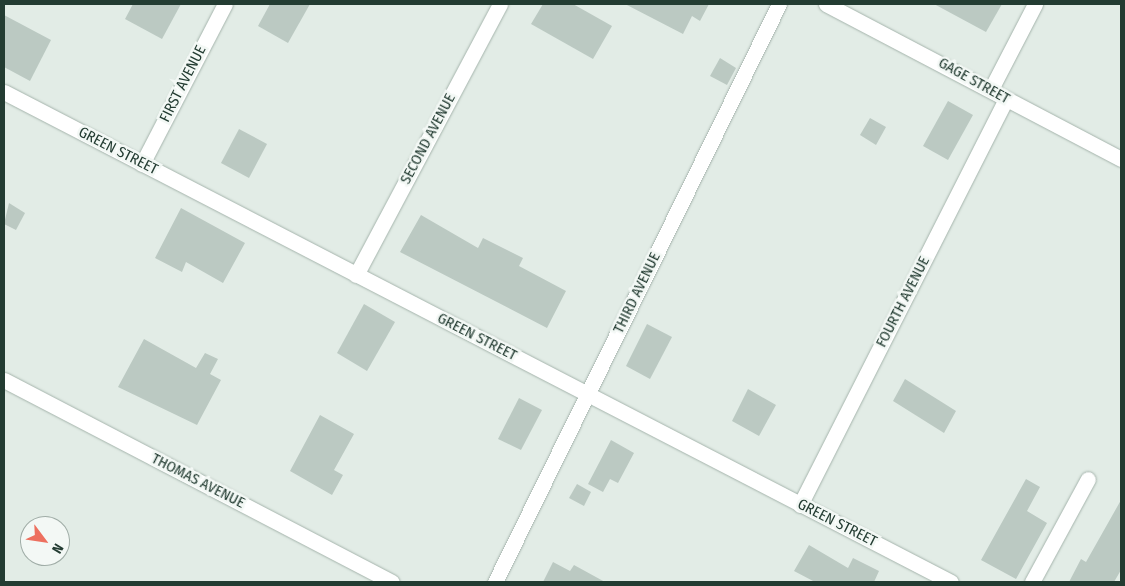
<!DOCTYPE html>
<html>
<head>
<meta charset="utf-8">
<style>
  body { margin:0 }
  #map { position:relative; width:1125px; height:586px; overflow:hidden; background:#e2ece6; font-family:"Fira Sans Condensed",sans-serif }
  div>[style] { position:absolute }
  .building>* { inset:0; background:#bbc9c2 }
  .roads { filter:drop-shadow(0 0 1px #a5b4ac) drop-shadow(0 0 1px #a5b4ac) }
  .minor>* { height:15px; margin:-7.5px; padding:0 7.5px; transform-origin:7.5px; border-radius:7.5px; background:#fff }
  span { translate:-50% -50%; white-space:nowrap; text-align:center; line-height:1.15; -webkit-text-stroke:5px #f3f8f5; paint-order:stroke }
  .street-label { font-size:15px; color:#233c32 }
  .frame { position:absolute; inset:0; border:5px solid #233c32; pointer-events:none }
  .north { position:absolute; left:20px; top:516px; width:50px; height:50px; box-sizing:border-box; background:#f3f8f5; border:1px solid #a0ada7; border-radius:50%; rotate:121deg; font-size:14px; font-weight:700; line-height:20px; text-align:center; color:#233c32 }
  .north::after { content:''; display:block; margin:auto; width:18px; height:22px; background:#ed705f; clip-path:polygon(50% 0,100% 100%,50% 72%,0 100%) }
</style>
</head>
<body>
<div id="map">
  <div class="building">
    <div style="clip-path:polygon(133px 4px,181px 4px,162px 39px,125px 19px)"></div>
    <div style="clip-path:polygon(270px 4px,310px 4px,288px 43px,258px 26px)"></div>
    <div style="clip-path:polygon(543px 4px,573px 4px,612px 26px,593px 59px,531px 24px)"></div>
    <div style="clip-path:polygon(625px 4px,709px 4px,700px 21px,692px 16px,683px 34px)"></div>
    <div style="clip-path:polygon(934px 4px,1002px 4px,986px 32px)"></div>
    <div style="clip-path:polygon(4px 15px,51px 40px,30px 81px,4px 67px)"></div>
    <div style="clip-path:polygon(720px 58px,736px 68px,727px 85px,710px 76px)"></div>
    <div style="clip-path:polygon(948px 101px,973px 115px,948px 160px,923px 146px)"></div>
    <div style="clip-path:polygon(870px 118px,886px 127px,876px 145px,860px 135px)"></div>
    <div style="clip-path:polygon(239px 129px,267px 144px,249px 178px,221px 163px)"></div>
    <div style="clip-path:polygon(9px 203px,25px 213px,16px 230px,4px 224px)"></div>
    <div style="clip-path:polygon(181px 208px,245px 243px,223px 283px,186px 262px,182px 272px,155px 258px)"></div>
    <div style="clip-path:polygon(421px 215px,478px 248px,483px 238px,523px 258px,519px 266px,566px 291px,547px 328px,400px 252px)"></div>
    <div style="clip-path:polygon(364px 304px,395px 322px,367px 371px,337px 353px)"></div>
    <div style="clip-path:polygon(647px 324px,672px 337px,650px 379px,626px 366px)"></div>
    <div style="clip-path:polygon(144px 339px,196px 368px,205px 353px,218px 359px,210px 374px,221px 380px,197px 425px,118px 387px)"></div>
    <div style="clip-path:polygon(905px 379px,956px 411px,944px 433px,893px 401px)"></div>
    <div style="clip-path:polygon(748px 389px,776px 405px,759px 436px,732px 421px)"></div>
    <div style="clip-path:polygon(519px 398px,542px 410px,521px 450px,498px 439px)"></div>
    <div style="clip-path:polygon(320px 415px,354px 434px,334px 470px,343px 475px,332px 495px,290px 471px)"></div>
    <div style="clip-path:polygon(611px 440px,634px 453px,618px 483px,610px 479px,603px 492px,588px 484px)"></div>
    <div style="clip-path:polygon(1026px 479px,1040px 487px,1027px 511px,1047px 523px,1016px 579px,981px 560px)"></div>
    <div style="clip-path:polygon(577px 484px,591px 492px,584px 506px,569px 498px)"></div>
    <div style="clip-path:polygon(1121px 500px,1121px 570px,1114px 582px,1069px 582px,1081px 559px,1086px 562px)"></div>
    <div style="clip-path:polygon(809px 545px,848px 568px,853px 558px,879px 571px,874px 582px,815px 582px,794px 571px)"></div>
    <div style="clip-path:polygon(553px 562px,570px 571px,574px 565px,605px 582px,543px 582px)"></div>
  </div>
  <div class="roads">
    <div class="minor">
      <div style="left:826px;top:4px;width:333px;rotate:27.7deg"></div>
      <div style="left:991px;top:89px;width:96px;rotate:-62.6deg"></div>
      <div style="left:4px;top:92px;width:1066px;rotate:27.36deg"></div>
      <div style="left:142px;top:164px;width:180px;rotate:-62.6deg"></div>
      <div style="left:356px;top:275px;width:307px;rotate:-62deg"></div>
      <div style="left:4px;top:380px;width:437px;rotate:27.5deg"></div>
      <div style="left:800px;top:505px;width:455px;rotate:-63.1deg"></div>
      <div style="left:495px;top:582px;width:644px;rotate:-63.83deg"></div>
      <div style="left:1032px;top:582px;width:117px;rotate:-61.5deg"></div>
    </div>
  </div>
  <div class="street-label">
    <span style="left:974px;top:81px;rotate:29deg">GAGE STREET</span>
    <span style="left:183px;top:84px;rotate:-63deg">FIRST AVENUE</span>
    <span style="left:428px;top:139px;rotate:-62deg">SECOND AVENUE</span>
    <span style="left:118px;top:151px;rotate:27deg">GREEN STREET</span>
    <span style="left:637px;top:293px;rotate:-64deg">THIRD AVENUE</span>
    <span style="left:903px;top:302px;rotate:-63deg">FOURTH AVENUE</span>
    <span style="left:477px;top:337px;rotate:27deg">GREEN STREET</span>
    <span style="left:198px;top:481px;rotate:27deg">THOMAS AVENUE</span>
    <span style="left:837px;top:523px;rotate:27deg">GREEN STREET</span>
  </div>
  <div class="frame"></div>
  <div class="north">N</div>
</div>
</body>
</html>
